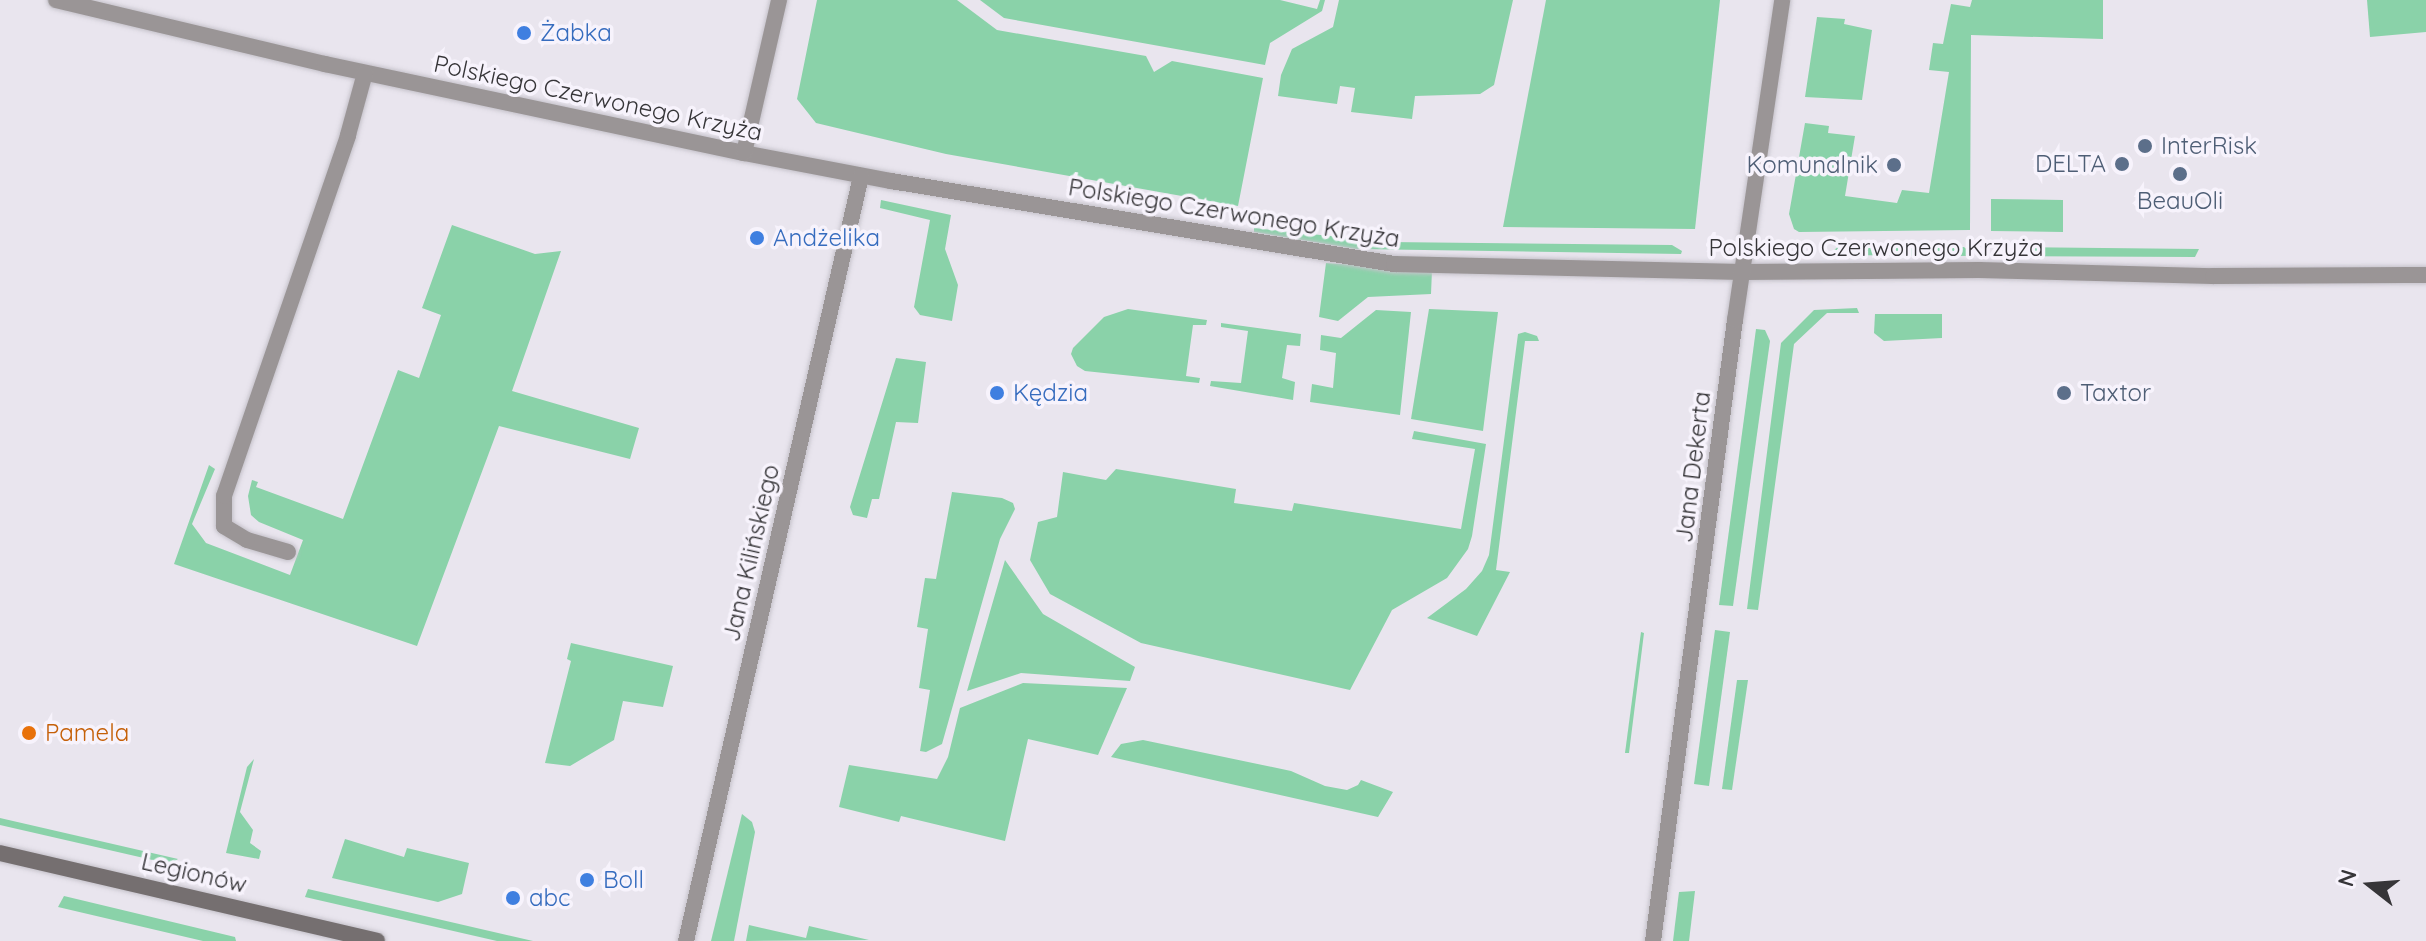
<!DOCTYPE html>
<html>
<head>
<meta charset="utf-8">
<style>
  body { margin:0 }
  #map { position:relative; width:2426px; height:941px; overflow:hidden; background:#e9e5ee; font-family:Quicksand,sans-serif }
  div>[style] { position:absolute }
  .green>* { inset:0; background:#8ad2a9 }
  .roads { filter:drop-shadow(0 0 2px #c5c2ca) drop-shadow(0 0 2px #c5c2ca) }
  .street>* { height:16px; margin:-8px; padding:0 8px; transform-origin:8px; border-radius:8px; background:#9a9596 }
  .secondary>* { height:16px; margin:-8px; padding:0 8px; transform-origin:8px; border-radius:8px; background:#756f70 }
  .dots>* { width:22px; height:22px; translate:-50% -50%; box-sizing:border-box; border:4px solid #f7f3fc; border-radius:50% }
  span { translate:-50% -50%; white-space:nowrap; text-align:center; line-height:1.15; -webkit-text-stroke:7px #f7f3fc; paint-order:stroke }
  .shop-label { font-size:24px; color:#366cbe }
  .left { translate:0 -50%; text-align:left }
  .street-label { font-size:24px; color:#363538 }
  .service-label { font-size:24px; color:#4e5e75 }
  .right { translate:-100% -50%; text-align:right }
  .food-label { font-size:24px; color:#c56008 }
  .north { position:absolute; left:2330px; top:845px; width:80px; height:80px; -webkit-text-stroke:6px #f7f3fc; paint-order:stroke; rotate:287deg; font-size:22px; font-weight:700; line-height:32px; text-align:center; color:#363538 }
  .north::after { content:''; display:block; margin:auto; width:28px; height:36px; background:#363538; clip-path:polygon(50% 0,100% 100%,50% 72%,0 100%) }
</style>
</head>
<body>
<div id="map">
  <div class="green">
    <div style="clip-path:polygon(817px 0,957px 0,997px 30px,1146px 56px,1154px 72px,1172px 61px,1263px 78px,1238px 206px,946px 154px,816px 123px,797px 99px)"></div>
    <div style="clip-path:polygon(980px 0,1280px 0,1317px 9px,1320px 0,1325px 0,1322px 11px,1270px 43px,1265px 65px,1004px 18px)"></div>
    <div style="clip-path:polygon(1339px 0,1513px 0,1494px 85px,1480px 94px,1415px 96px,1412px 119px,1351px 112px,1355px 88px,1340px 86px,1337px 104px,1278px 96px,1281px 75px,1292px 49px,1333px 27px)"></div>
    <div style="clip-path:polygon(1546px 0,1720px 0,1695px 229px,1503px 227px)"></div>
    <div style="clip-path:polygon(1972px 0,2103px 0,2103px 39px,1971px 35px,1970px 230px,1799px 232px,1794px 229px,1789px 214px,1805px 123px,1829px 126px,1828px 133px,1855px 136px,1845px 196px,1897px 203px,1902px 190px,1929px 193px,1949px 72px,1929px 70px,1933px 43px,1943px 44px,1951px 4px,1970px 7px)"></div>
    <div style="clip-path:polygon(2367px 0,2426px 0,2426px 32px,2370px 37px)"></div>
    <div style="clip-path:polygon(1817px 17px,1845px 19px,1844px 24px,1872px 30px,1862px 100px,1805px 97px)"></div>
    <div style="clip-path:polygon(1991px 199px,2063px 200px,2063px 232px,1991px 231px)"></div>
    <div style="clip-path:polygon(881px 200px,951px 215px,945px 249px,958px 285px,952px 321px,920px 315px,914px 307px,930px 220px,880px 208px)"></div>
    <div style="clip-path:polygon(452px 225px,535px 254px,561px 251px,512px 391px,639px 428px,630px 459px,499px 426px,417px 646px,174px 564px,209px 465px,215px 469px,192px 524px,206px 543px,290px 575px,303px 540px,259px 522px,251px 515px,248px 496px,252px 480px,258px 482px,256px 487px,343px 519px,398px 370px,419px 378px,441px 315px,422px 308px)"></div>
    <div style="clip-path:polygon(1254px 228px,1388px 242px,1672px 245px,1682px 251px,1681px 254px,1356px 249px,1254px 232px)"></div>
    <div style="clip-path:polygon(1839px 246px,1964px 247px,1974px 256px,1828px 255px)"></div>
    <div style="clip-path:polygon(2002px 247px,2199px 249px,2195px 257px,1993px 256px)"></div>
    <div style="clip-path:polygon(1326px 263px,1432px 270px,1431px 294px,1368px 297px,1338px 321px,1319px 317px)"></div>
    <div style="clip-path:polygon(1857px 308px,1859px 313px,1827px 313px,1794px 344px,1759px 603px,1758px 610px,1747px 609px,1781px 343px,1814px 310px)"></div>
    <div style="clip-path:polygon(1128px 309px,1207px 320px,1206px 325px,1193px 325px,1186px 376px,1200px 378px,1199px 383px,1085px 371px,1077px 366px,1071px 354px,1073px 348px,1104px 317px)"></div>
    <div style="clip-path:polygon(1429px 309px,1498px 312px,1483px 431px,1411px 419px)"></div>
    <div style="clip-path:polygon(1376px 310px,1411px 312px,1400px 415px,1310px 402px,1312px 384px,1333px 388px,1336px 353px,1320px 350px,1321px 335px,1341px 338px)"></div>
    <div style="clip-path:polygon(1875px 314px,1942px 314px,1942px 338px,1884px 341px,1874px 333px)"></div>
    <div style="clip-path:polygon(1221px 323px,1301px 334px,1300px 346px,1287px 345px,1282px 378px,1295px 382px,1293px 400px,1210px 386px,1211px 381px,1241px 383px,1248px 331px,1221px 327px)"></div>
    <div style="clip-path:polygon(1756px 329px,1765px 330px,1770px 341px,1733px 606px,1719px 605px)"></div>
    <div style="clip-path:polygon(1525px 332px,1537px 336px,1539px 341px,1525px 341px,1496px 570px,1510px 572px,1477px 636px,1427px 618px,1466px 589px,1482px 571px,1489px 555px,1518px 334px)"></div>
    <div style="clip-path:polygon(896px 358px,926px 362px,918px 423px,896px 422px,879px 499px,872px 499px,867px 518px,853px 515px,850px 507px)"></div>
    <div style="clip-path:polygon(1414px 431px,1486px 444px,1472px 536px,1468px 549px,1447px 578px,1392px 610px,1350px 690px,1141px 643px,1050px 594px,1030px 560px,1038px 522px,1057px 517px,1063px 472px,1106px 480px,1116px 469px,1236px 489px,1234px 503px,1292px 511px,1294px 503px,1461px 529px,1475px 449px,1412px 439px)"></div>
    <div style="clip-path:polygon(952px 492px,1002px 498px,1013px 503px,1015px 509px,1000px 539px,942px 744px,926px 752px,920px 751px,930px 690px,919px 688px,928px 629px,917px 627px,925px 578px,936px 579px)"></div>
    <div style="clip-path:polygon(1005px 560px,1043px 614px,1135px 667px,1130px 681px,1021px 673px,967px 691px)"></div>
    <div style="clip-path:polygon(1715px 630px,1730px 632px,1709px 786px,1694px 784px)"></div>
    <div style="clip-path:polygon(1641px 632px,1644px 633px,1629px 753px,1625px 753px)"></div>
    <div style="clip-path:polygon(571px 643px,673px 666px,663px 707px,623px 701px,614px 740px,570px 766px,545px 763px,571px 661px,567px 659px)"></div>
    <div style="clip-path:polygon(1737px 680px,1748px 680px,1732px 790px,1722px 789px)"></div>
    <div style="clip-path:polygon(1023px 683px,1127px 688px,1098px 755px,1028px 739px,1005px 841px,901px 816px,899px 822px,839px 807px,849px 765px,937px 779px,948px 757px,960px 708px)"></div>
    <div style="clip-path:polygon(1143px 740px,1291px 771px,1325px 786px,1347px 790px,1358px 785px,1361px 780px,1393px 792px,1378px 817px,1111px 757px,1121px 744px)"></div>
    <div style="clip-path:polygon(254px 759px,240px 812px,253px 830px,250px 843px,261px 851px,259px 859px,226px 853px,247px 767px)"></div>
    <div style="clip-path:polygon(742px 814px,752px 822px,755px 832px,734px 941px,711px 941px)"></div>
    <div style="clip-path:polygon(0 818px,178px 859px,170px 864px,0 825px)"></div>
    <div style="clip-path:polygon(345px 839px,404px 857px,407px 848px,469px 863px,462px 894px,438px 902px,332px 878px)"></div>
    <div style="clip-path:polygon(308px 889px,533px 941px,497px 941px,305px 897px)"></div>
    <div style="clip-path:polygon(1695px 891px,1689px 941px,1673px 941px,1679px 892px)"></div>
    <div style="clip-path:polygon(64px 896px,235px 937px,236px 941px,203px 941px,58px 907px)"></div>
    <div style="clip-path:polygon(749px 925px,806px 938px,809px 926px,869px 940px,746px 941px)"></div>
  </div>
  <div class="roads">
    <div class="street">
      <div style="left:56px;top:0;width:277px;rotate:13.4deg"></div>
      <div style="left:325px;top:64px;width:428px;rotate:12deg"></div>
      <div style="left:744px;top:153px;width:150px;rotate:10.8deg"></div>
      <div style="left:891px;top:181px;width:510px;rotate:9.37deg"></div>
      <div style="left:1394px;top:264px;width:348px;rotate:1.3deg"></div>
      <div style="left:1742px;top:272px;width:237px;rotate:-0.5deg"></div>
      <div style="left:1979px;top:270px;width:234px;rotate:1.5deg"></div>
      <div style="left:2213px;top:276px;width:213px;rotate:-0.3deg"></div>
      <div style="left:744px;top:153px;width:157px;rotate:-77.1deg"></div>
      <div style="left:288px;top:552px;width:43px;rotate:-163.7deg"></div>
      <div style="left:247px;top:540px;width:27px;rotate:-149deg"></div>
      <div style="left:224px;top:526px;width:30px;rotate:-90deg"></div>
      <div style="left:224px;top:496px;width:382px;rotate:-71deg"></div>
      <div style="left:348px;top:135px;width:64px;rotate:-74.7deg"></div>
      <div style="left:686px;top:941px;width:785px;rotate:-77.11deg"></div>
      <div style="left:1653px;top:941px;width:626px;rotate:-82.48deg"></div>
      <div style="left:1735px;top:320px;width:323px;rotate:-81.6deg"></div>
    </div>
    <div class="secondary">
      <div style="left:0;top:853px;width:387px;rotate:13.1deg"></div>
    </div>
  </div>
  <div class="dots">
    <div style="left:524px;top:33px;background:#3f7fe0"></div>
    <div style="left:2145px;top:146px;background:#5c6f8a"></div>
    <div style="left:2122px;top:164px;background:#5c6f8a"></div>
    <div style="left:1894px;top:165px;background:#5c6f8a"></div>
    <div style="left:2180px;top:174px;background:#5c6f8a"></div>
    <div style="left:757px;top:238px;background:#3f7fe0"></div>
    <div style="left:997px;top:393px;background:#3f7fe0"></div>
    <div style="left:2064px;top:393px;background:#5c6f8a"></div>
    <div style="left:29px;top:733px;background:#e8710a"></div>
    <div style="left:587px;top:880px;background:#3f7fe0"></div>
    <div style="left:513px;top:898px;background:#3f7fe0"></div>
  </div>
  <div class="shop-label">
    <span class="left" style="left:540px;top:33px">Żabka</span>
    <span class="left" style="left:773px;top:238px">Andżelika</span>
    <span class="left" style="left:1013px;top:393px">Kędzia</span>
    <span class="left" style="left:603px;top:880px">Boll</span>
    <span class="left" style="left:529px;top:898px">abc</span>
  </div>
  <div class="street-label">
    <span style="left:598px;top:98px;rotate:12deg">Polskiego Czerwonego Krzyża</span>
    <span style="left:1234px;top:213px;rotate:9deg">Polskiego Czerwonego Krzyża</span>
    <span style="left:1876px;top:248px">Polskiego Czerwonego Krzyża</span>
    <span style="left:1693px;top:467px;rotate:-83deg">Jana Dekerta</span>
    <span style="left:751px;top:553px;rotate:-77deg">Jana Kilińskiego</span>
    <span style="left:194px;top:873px;rotate:13deg">Legionów</span>
  </div>
  <div class="service-label">
    <span class="left" style="left:2161px;top:146px">InterRisk</span>
    <span class="right" style="left:2106px;top:164px">DELTA</span>
    <span class="right" style="left:1878px;top:165px">Komunalnik</span>
    <span style="left:2180px;top:201px">BeauOli</span>
    <span class="left" style="left:2080px;top:393px">Taxtor</span>
  </div>
  <div class="food-label">
    <span class="left" style="left:45px;top:733px">Pamela</span>
  </div>
  <div class="north">N</div>
</div>
</body>
</html>
